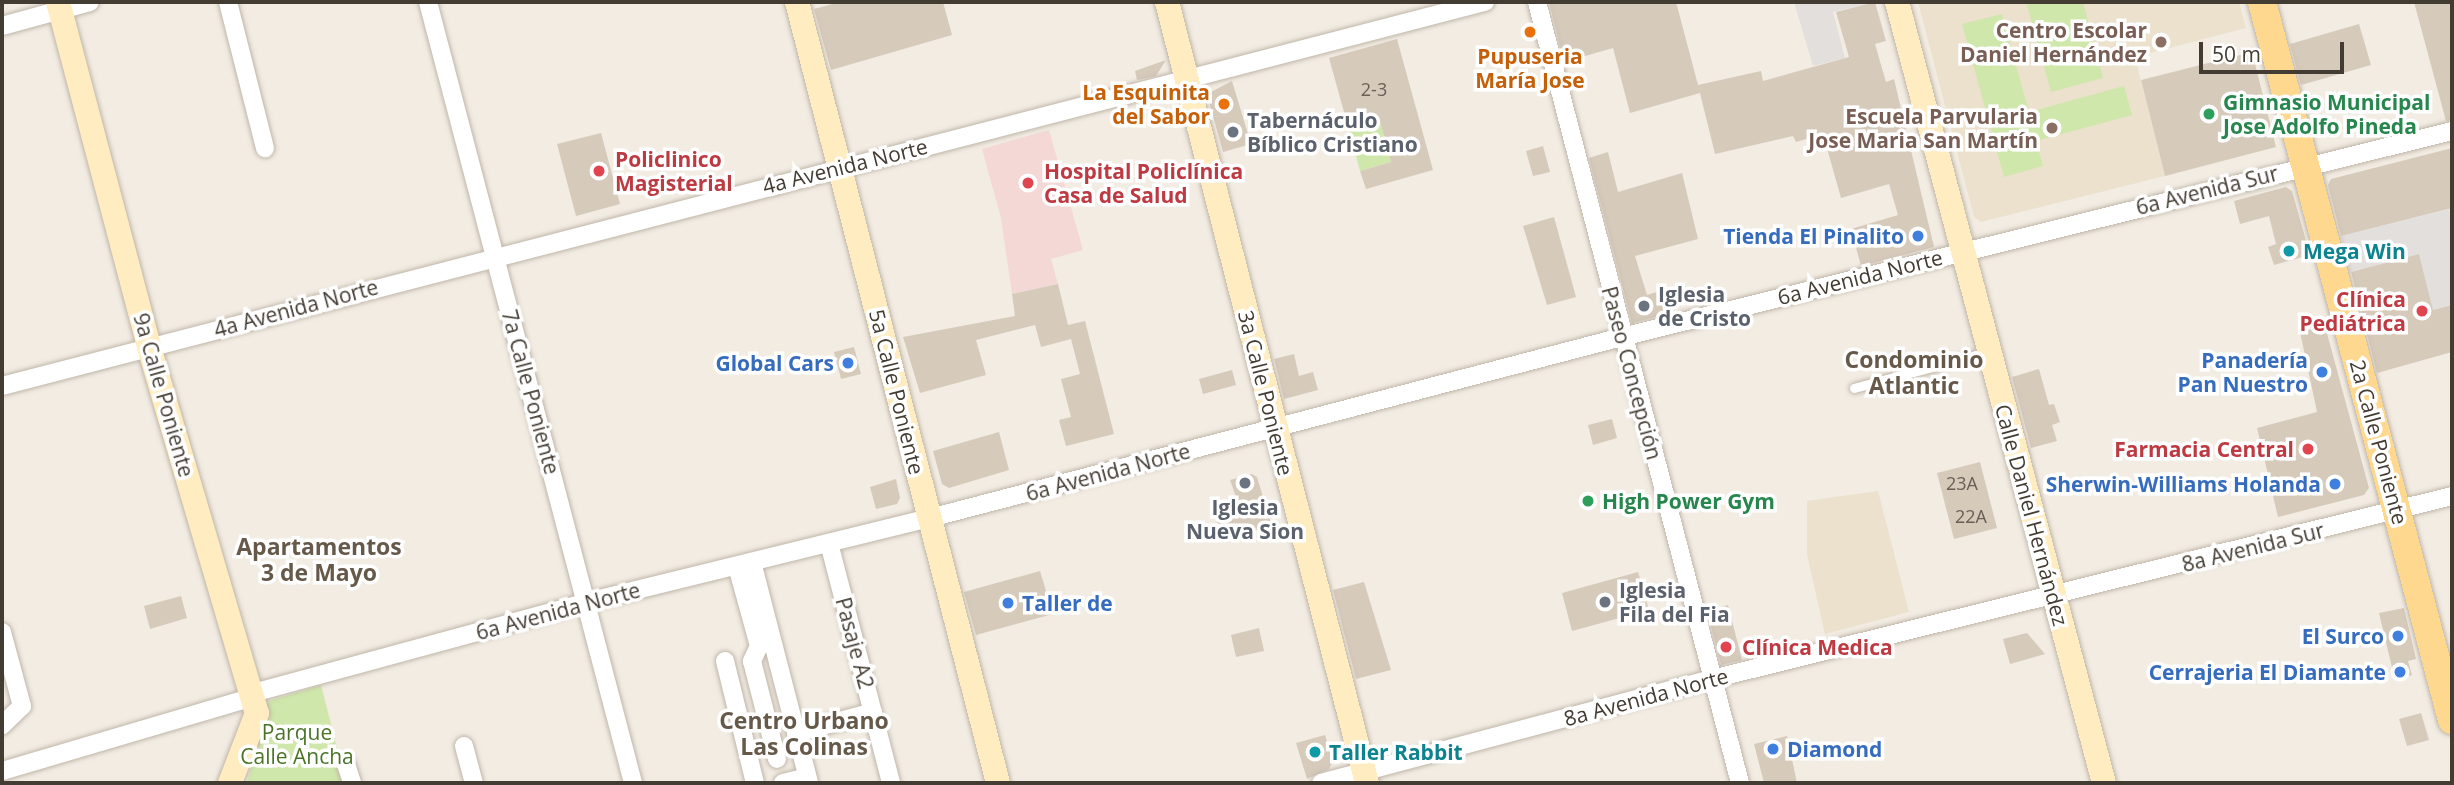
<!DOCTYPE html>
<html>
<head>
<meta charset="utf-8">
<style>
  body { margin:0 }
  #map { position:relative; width:2454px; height:785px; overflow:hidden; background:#f2ece3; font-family:"Open Sans",sans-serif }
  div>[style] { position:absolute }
  .education>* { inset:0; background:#ebe1cc }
  .medical>* { inset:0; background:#f3d8d6 }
  .green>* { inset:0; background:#cfe7ab }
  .parking>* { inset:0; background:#e2dfdc }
  .building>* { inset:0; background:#d6cabb }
  .roads { filter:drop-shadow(0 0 2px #c0b6a9) drop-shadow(0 0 2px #c0b6a9) }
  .lane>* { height:9px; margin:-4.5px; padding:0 4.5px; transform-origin:4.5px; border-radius:4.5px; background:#fff }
  .street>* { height:18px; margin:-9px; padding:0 9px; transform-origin:9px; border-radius:9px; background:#fff }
  .secondary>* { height:24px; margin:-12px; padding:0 12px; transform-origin:12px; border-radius:12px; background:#ffecc0 }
  .primary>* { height:28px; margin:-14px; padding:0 14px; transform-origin:14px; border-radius:14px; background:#ffd88f }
  .dots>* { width:19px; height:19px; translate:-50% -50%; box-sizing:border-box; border:4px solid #fff; border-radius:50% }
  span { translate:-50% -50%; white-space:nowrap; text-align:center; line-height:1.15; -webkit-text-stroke:7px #fff; paint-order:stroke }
  .number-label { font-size:18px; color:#686055 }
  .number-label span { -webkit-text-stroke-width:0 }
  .education-label { font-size:21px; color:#785e54; font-weight:700 }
  .right { translate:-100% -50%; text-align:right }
  .food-label { font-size:21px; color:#c56008; font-weight:700 }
  .leisure-label { font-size:21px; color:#27864d; font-weight:700 }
  .left { translate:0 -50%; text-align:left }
  .worship-label { font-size:21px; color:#5b616d; font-weight:700 }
  .health-label { font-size:21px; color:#be3a42; font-weight:700 }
  .street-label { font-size:21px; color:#433c33 }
  .shop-label { font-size:21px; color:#366cbe; font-weight:700 }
  .culture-label { font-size:21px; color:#0d838f; font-weight:700 }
  .park-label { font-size:21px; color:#497427 }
  .neighbourhood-label { font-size:23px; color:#66594a; font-weight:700 }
  .frame { position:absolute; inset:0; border:4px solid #433c33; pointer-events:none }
  .scale { position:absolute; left:2199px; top:42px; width:145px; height:32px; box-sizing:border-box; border:4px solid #433c33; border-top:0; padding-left:9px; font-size:21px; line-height:24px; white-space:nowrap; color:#433c33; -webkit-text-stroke:5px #fff; paint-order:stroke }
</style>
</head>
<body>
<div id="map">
  <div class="education">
    <div style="clip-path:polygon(1918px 2px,2239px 2px,2246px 28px,2135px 57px,2165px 176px,1981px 222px,1974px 217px)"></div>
    <div style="clip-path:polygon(1878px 491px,1909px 612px,1825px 634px,1807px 555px,1807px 501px)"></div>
  </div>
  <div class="medical">
    <div style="clip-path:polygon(1049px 130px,1083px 250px,1051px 259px,1058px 284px,1012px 294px,1001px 218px,982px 149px)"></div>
  </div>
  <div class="green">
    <div style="clip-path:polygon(2038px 2px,2083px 2px,2103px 78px,2051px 92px,2027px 5px)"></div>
    <div style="clip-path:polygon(2002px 14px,2029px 112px,2124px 86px,2132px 115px,2036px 141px,2043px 166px,2004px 177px,1962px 24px)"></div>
    <div style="clip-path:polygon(1380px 121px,1391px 162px,1360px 171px,1349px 130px)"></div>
    <div style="clip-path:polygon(321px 685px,346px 783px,247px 783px,268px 701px)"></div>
  </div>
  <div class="parking">
    <div style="clip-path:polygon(1794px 2px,1874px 2px,1833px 12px,1845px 58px,1813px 66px)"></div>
    <div style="clip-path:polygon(2450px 209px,2452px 305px,2433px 310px,2419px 254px,2350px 272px,2341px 236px)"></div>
  </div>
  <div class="building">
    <div style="clip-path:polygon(840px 2px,943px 2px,952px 35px,831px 70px,814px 9px)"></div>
    <div style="clip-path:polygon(1549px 2px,1676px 2px,1698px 85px,1761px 71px,1763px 81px,1849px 57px,1836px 12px,1875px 2px,1886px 41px,1875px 44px,1886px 82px,1894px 79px,1934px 247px,1861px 266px,1851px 229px,1898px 215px,1889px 184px,1841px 198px,1823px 134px,1796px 142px,1793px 136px,1715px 154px,1700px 93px,1630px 113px,1613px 48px,1564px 62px)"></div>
    <div style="clip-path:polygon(2414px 2px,2452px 2px,2452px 120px,2446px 121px)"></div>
    <div style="clip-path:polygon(2359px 24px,2371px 65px,2301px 85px,2290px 44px)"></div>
    <div style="clip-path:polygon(1397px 39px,1433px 170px,1366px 189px,1360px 171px,1391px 162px,1380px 121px,1349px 130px,1329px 58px)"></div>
    <div style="clip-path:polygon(2252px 52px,2276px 147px,2165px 176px,2141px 80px)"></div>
    <div style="clip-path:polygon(1166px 60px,1156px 76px,1137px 80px,1135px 71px)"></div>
    <div style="clip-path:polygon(1232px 81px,1251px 144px,1223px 152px,1207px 94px)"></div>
    <div style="clip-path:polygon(601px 133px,620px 204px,576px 216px,557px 144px)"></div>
    <div style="clip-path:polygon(1543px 146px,1550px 172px,1533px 176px,1526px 151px)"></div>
    <div style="clip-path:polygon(2452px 148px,2452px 208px,2341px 236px,2328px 185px,2331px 179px)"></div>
    <div style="clip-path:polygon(1608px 152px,1618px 192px,1682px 173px,1698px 239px,1635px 256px,1647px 295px,1660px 291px,1667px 314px,1632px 323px,1589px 158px)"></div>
    <div style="clip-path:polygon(2286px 187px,2292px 191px,2310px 255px,2274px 265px,2268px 247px,2276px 244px,2269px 216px,2240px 224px,2234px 201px)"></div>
    <div style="clip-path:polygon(1554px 217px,1576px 297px,1547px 305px,1523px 226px)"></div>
    <div style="clip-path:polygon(2419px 254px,2433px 310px,2452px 305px,2452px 352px,2377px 373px,2351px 272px)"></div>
    <div style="clip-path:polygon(1058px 284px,1068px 325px,1085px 321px,1114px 434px,1066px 446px,1059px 420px,1071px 417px,1061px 379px,1080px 374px,1071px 339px,1041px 347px,1035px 325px,976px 340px,986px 375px,920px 393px,903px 337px,1015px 316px,1012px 294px)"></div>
    <div style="clip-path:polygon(2325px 326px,2369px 488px,2364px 495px,2278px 517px,2257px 428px,2317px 412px,2300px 332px)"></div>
    <div style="clip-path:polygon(854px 347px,861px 374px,841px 379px,834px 352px)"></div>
    <div style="clip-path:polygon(1294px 354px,1299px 376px,1313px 372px,1318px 390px,1284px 399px,1274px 359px)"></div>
    <div style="clip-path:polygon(2039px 369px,2049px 405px,2054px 404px,2060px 422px,2052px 425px,2057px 441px,2031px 448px,2012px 377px)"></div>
    <div style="clip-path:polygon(1232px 370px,1236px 385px,1203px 394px,1199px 379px)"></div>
    <div style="clip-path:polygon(1612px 419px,1617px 438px,1593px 445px,1588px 425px)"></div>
    <div style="clip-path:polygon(999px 432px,1009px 470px,949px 488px,942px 484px,933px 451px)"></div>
    <div style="clip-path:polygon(1980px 462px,1997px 528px,1954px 539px,1937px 473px)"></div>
    <div style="clip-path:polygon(1252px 474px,1257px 477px,1272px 526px,1222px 540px,1215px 515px,1240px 508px,1230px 480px)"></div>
    <div style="clip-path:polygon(896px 479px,900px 498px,897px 504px,876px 509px,870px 487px)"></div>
    <div style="clip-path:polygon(1040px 571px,1053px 614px,976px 635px,964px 592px)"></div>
    <div style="clip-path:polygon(1638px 572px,1649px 610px,1572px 631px,1562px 593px)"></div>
    <div style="clip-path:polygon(1364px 582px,1391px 670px,1356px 679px,1333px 590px)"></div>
    <div style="clip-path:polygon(181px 596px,187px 618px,150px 629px,144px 606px)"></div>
    <div style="clip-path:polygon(1728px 605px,1742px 660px,1721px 665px,1707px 611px)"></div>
    <div style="clip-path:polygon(2404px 608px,2416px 659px,2408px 661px,2412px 675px,2395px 680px,2379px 613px)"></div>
    <div style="clip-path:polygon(1259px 628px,1264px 651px,1236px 657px,1231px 635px)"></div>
    <div style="clip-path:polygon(2027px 633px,2045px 654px,2010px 664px,2003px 639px)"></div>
    <div style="clip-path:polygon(2421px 713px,2429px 740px,2407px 746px,2399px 719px)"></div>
    <div style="clip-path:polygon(1325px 735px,1333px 761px,1329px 769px,1307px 779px,1296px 743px)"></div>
    <div style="clip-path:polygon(1787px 736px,1797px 783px,1764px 783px,1754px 744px)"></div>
  </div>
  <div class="roads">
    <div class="lane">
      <div style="left:1854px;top:388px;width:138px;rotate:-15.1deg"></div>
    </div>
    <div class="street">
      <div style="left:228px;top:2px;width:151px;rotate:75.8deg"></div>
      <div style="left:428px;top:2px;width:807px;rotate:75.29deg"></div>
      <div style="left:1537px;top:2px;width:807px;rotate:75.43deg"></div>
      <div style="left:2px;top:26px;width:91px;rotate:-15.3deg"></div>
      <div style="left:2px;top:386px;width:1532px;rotate:-14.52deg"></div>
      <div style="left:829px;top:543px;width:248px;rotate:75.5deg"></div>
      <div style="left:752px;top:562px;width:228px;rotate:75.5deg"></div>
      <div style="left:737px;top:566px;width:83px;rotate:74.6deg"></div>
      <div style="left:759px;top:646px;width:17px;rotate:115deg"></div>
      <div style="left:752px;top:661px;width:101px;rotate:75.7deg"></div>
      <div style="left:2px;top:632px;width:77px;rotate:74.9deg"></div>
      <div style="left:22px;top:706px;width:28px;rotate:136deg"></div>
      <div style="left:725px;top:661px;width:126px;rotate:76.2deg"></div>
      <div style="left:253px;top:693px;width:346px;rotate:-15.2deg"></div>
      <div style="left:587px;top:602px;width:353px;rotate:-13.8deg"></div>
      <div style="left:930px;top:518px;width:715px;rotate:-14.66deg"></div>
      <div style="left:1622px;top:337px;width:855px;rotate:-13.94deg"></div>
      <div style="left:796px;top:733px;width:80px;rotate:-15.3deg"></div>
      <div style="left:464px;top:746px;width:38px;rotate:75deg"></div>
      <div style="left:346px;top:764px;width:20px;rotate:72deg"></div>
      <div style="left:2px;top:771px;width:248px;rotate:-16.4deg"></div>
      <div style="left:783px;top:783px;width:25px;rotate:-14deg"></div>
      <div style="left:1321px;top:783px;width:405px;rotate:-14.9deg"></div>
      <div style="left:1712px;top:679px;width:762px;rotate:-13.89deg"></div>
    </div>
    <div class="secondary">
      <div style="left:58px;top:2px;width:357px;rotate:75.2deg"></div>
      <div style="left:149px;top:347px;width:382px;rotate:73.6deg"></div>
      <div style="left:257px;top:713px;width:75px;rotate:111.1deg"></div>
      <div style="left:797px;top:2px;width:806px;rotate:75.57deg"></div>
      <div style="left:1167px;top:2px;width:806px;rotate:75.64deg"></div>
      <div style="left:1897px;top:2px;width:808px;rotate:75.16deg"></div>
    </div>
    <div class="primary">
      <div style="left:2262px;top:2px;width:743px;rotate:75.18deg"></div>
    </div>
  </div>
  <div class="dots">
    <div style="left:1530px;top:32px;background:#e8710a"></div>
    <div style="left:2161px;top:42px;background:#8d6e63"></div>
    <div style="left:1224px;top:104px;background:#e8710a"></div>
    <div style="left:2209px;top:114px;background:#2e9e5b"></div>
    <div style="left:2052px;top:128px;background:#8d6e63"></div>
    <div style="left:1233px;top:132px;background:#6b7280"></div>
    <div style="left:599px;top:171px;background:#e0444e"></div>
    <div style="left:1028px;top:183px;background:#e0444e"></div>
    <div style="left:1918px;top:236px;background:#3f7fe0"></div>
    <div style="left:2289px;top:251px;background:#0f9aa8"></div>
    <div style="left:1644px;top:306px;background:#6b7280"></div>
    <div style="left:2422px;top:311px;background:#e0444e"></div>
    <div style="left:848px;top:363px;background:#3f7fe0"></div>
    <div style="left:2322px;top:372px;background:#3f7fe0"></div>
    <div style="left:2308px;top:449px;background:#e0444e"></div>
    <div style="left:1245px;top:483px;background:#6b7280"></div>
    <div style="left:2335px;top:484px;background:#3f7fe0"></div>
    <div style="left:1588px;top:501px;background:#2e9e5b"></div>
    <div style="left:1605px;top:602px;background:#6b7280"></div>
    <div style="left:1008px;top:603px;background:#3f7fe0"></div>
    <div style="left:2398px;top:636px;background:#3f7fe0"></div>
    <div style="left:1726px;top:647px;background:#e0444e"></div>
    <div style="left:2400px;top:672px;background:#3f7fe0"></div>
    <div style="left:1773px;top:749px;background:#3f7fe0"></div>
    <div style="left:1315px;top:752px;background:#0f9aa8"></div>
  </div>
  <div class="number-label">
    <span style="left:1374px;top:89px">2-3</span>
    <span style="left:1962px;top:483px">23A</span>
    <span style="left:1971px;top:516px">22A</span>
  </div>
  <div class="education-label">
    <span class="right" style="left:2147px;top:42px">Centro Escolar<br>Daniel Hernández</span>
    <span class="right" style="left:2038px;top:128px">Escuela Parvularia<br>Jose Maria San Martín</span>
  </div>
  <div class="food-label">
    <span style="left:1530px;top:68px">Pupuseria<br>María Jose</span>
    <span class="right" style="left:1210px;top:104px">La Esquinita<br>del Sabor</span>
  </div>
  <div class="leisure-label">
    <span class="left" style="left:2223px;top:114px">Gimnasio Municipal<br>Jose Adolfo Pineda</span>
    <span class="left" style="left:1602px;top:501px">High Power Gym</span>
  </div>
  <div class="worship-label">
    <span class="left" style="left:1247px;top:132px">Tabernáculo<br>Bíblico Cristiano</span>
    <span class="left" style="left:1658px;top:306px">Iglesia<br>de Cristo</span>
    <span style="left:1245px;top:519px">Iglesia<br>Nueva Sion</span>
    <span class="left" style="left:1619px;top:602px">Iglesia<br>Fila del Fia</span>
  </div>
  <div class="health-label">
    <span class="left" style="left:615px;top:171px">Policlinico<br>Magisterial</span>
    <span class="left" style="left:1044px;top:183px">Hospital Policlínica<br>Casa de Salud</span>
    <span class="right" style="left:2406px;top:311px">Clínica<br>Pediátrica</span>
    <span class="right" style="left:2294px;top:449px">Farmacia Central</span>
    <span class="left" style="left:1742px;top:647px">Clínica Medica</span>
  </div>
  <div class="street-label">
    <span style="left:845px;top:166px;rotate:-14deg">4a Avenida Norte</span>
    <span style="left:2207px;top:190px;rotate:-14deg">6a Avenida Sur</span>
    <span style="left:1860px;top:277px;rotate:-14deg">6a Avenida Norte</span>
    <span style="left:296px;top:308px;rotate:-15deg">4a Avenida Norte</span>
    <span style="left:1632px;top:373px;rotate:75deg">Paseo Concepción</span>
    <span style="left:531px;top:392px;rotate:75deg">7a Calle Poniente</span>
    <span style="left:897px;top:392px;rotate:76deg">5a Calle Poniente</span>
    <span style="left:1266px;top:393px;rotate:76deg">3a Calle Poniente</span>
    <span style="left:164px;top:395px;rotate:74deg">9a Calle Poniente</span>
    <span style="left:2379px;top:442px;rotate:75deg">2a Calle Poniente</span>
    <span style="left:1108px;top:472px;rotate:-15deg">6a Avenida Norte</span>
    <span style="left:2032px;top:515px;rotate:75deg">Calle Daniel Hernández</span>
    <span style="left:2253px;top:547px;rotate:-14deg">8a Avenida Sur</span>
    <span style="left:558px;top:611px;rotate:-15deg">6a Avenida Norte</span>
    <span style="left:855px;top:643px;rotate:75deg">Pasaje A2</span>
    <span style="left:1646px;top:697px;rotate:-15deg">8a Avenida Norte</span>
  </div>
  <div class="shop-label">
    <span class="right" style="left:1904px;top:236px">Tienda El Pinalito</span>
    <span class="right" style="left:2308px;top:372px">Panadería<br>Pan Nuestro</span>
    <span class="right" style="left:834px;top:363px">Global Cars</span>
    <span class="right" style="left:2321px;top:484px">Sherwin-Williams Holanda</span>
    <span class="left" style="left:1022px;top:603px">Taller de</span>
    <span class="right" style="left:2384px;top:636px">El Surco</span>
    <span class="right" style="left:2386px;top:672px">Cerrajeria El Diamante</span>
    <span class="left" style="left:1787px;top:749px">Diamond</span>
  </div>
  <div class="culture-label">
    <span class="left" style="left:2303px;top:251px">Mega Win</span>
    <span class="left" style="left:1329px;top:752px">Taller Rabbit</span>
  </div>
  <div class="park-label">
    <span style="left:297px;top:744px">Parque<br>Calle Ancha</span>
  </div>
  <div class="neighbourhood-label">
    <span style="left:1914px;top:372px">Condominio<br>Atlantic</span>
    <span style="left:319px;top:559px">Apartamentos<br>3 de Mayo</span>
    <span style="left:804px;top:733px">Centro Urbano<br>Las Colinas</span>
  </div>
  <div class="frame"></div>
  <div class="scale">50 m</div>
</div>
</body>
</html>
